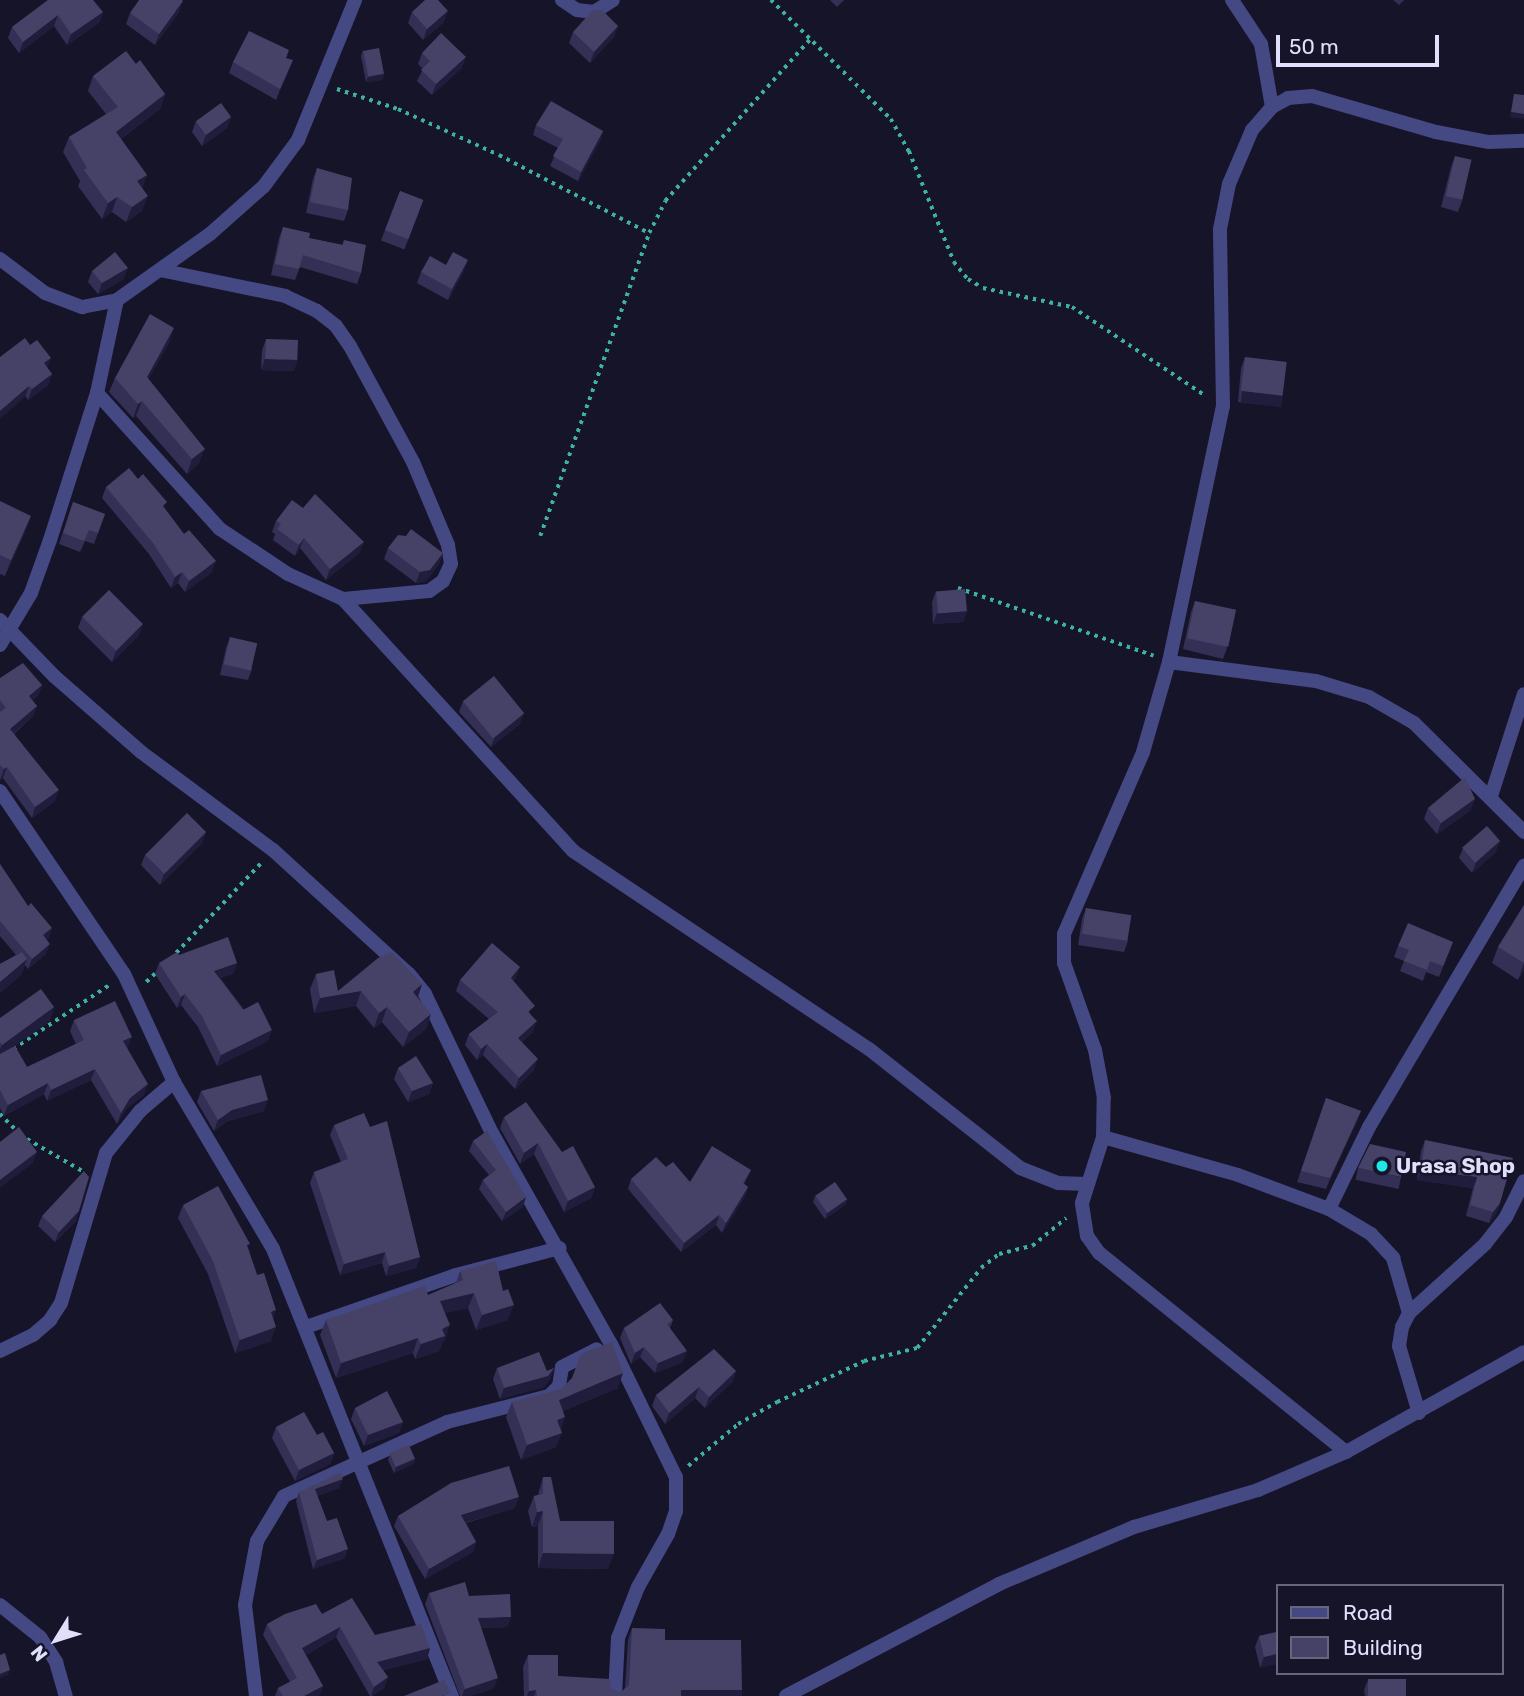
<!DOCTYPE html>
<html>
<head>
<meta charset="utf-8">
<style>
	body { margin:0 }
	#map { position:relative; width:1524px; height:1696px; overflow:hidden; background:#161429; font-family:Rubik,sans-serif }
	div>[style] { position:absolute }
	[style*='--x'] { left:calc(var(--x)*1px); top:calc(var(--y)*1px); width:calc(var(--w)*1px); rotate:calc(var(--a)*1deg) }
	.path>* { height:3.5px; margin-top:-1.75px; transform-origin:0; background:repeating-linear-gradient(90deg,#3eb19f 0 3.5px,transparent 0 8.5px) }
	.minor>* { height:14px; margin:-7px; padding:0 7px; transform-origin:7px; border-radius:7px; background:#444883 }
	.tertiary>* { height:14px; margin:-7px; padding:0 7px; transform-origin:7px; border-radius:7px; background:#444883 }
	.wall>* { inset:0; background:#332f55; transform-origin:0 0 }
	.shaded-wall>* { inset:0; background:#201c3c; transform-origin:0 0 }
	.building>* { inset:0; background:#464267; transform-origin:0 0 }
	.dots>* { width:19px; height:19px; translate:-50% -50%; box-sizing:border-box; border:4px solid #161429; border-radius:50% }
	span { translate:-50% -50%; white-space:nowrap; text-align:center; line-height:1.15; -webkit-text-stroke:5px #161429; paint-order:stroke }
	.poi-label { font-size:21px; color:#e0e0fc; font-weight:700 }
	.left { translate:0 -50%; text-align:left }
	.legend { position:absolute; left:1276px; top:1584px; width:228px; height:91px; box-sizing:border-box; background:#161429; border:2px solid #67667d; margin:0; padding:9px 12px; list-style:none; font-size:21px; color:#e0e0fc }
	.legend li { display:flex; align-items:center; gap:14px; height:35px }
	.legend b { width:35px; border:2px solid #67667d }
	.north { position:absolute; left:21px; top:1605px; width:70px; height:70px; -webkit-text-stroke:5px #161429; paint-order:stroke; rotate:232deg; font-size:19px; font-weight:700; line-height:28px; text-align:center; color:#e0e0fc }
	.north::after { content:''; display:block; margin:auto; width:24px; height:32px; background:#e0e0fc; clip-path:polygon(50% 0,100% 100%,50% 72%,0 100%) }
	.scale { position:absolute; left:1276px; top:35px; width:163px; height:32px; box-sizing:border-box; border:4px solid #e0e0fc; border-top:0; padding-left:9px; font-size:21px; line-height:24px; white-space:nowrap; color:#e0e0fc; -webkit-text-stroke:5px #161429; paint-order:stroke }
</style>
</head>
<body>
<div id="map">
	<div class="path">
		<i style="--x:771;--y:0;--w:169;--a:44.8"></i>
		<i style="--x:891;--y:119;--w:37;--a:61"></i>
		<i style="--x:909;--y:151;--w:120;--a:67.9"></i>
		<i style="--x:954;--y:262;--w:22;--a:51"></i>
		<i style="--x:968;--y:279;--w:17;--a:31"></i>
		<i style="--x:983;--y:288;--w:91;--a:12.1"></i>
		<i style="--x:1072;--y:307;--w:161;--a:33.6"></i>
		<i style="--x:337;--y:89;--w:64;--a:18.2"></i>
		<i style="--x:398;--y:109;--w:111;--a:24.5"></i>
		<i style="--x:499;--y:155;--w:169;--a:27.5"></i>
		<i style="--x:540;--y:536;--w:322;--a:-70.2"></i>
		<i style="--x:649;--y:233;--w:36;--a:-63"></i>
		<i style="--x:665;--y:201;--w:220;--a:-48.1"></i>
		<i style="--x:958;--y:588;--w:207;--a:19.1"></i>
		<i style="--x:176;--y:953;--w:125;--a:-46.6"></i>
		<i style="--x:146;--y:982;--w:16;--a:-43"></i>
		<i style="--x:13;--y:1049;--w:118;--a:-33.6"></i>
		<i style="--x:0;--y:1114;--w:25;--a:45"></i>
		<i style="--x:27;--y:1139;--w:66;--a:30.1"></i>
		<i style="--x:688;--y:1466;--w:65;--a:-40"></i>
		<i style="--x:738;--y:1424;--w:45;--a:-29.4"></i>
		<i style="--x:777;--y:1402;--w:96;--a:-25.2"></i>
		<i style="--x:864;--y:1361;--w:55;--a:-13.8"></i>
		<i style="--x:917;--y:1348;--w:102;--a:-51.3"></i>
		<i style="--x:981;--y:1268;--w:23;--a:-38"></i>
		<i style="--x:999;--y:1254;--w:34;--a:-14"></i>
		<i style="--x:1032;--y:1246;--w:44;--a:-39.5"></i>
	</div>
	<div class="minor">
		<i style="--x:562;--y:0;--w:18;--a:34"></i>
		<i style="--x:577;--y:10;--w:17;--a:7"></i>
		<i style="--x:594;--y:12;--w:22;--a:-32"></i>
		<i style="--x:1232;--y:0;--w:53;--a:56.6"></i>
		<i style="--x:1261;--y:44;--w:64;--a:80.1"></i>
		<i style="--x:0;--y:259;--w:56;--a:37.1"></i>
		<i style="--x:45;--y:293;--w:40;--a:21"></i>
		<i style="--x:82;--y:307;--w:36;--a:-11"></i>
		<i style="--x:117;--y:300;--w:114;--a:-35.4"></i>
		<i style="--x:210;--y:234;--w:72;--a:-41.6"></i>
		<i style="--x:264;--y:186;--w:57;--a:-53.5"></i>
		<i style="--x:298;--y:140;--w:151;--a:-67.8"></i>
		<i style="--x:160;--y:270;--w:128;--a:11.7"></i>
		<i style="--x:285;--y:296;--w:35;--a:25"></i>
		<i style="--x:317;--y:311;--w:24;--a:38"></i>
		<i style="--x:336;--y:326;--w:24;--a:55"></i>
		<i style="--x:350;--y:346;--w:132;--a:61.5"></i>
		<i style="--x:413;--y:462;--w:90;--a:67.1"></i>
		<i style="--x:448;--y:545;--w:19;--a:81"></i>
		<i style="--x:451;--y:564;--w:19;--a:115"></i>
		<i style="--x:443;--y:581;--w:17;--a:144"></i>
		<i style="--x:429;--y:591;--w:86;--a:174.7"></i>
		<i style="--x:97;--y:393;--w:183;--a:47.9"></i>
		<i style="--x:220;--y:529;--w:82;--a:33.5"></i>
		<i style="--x:288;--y:574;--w:60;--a:24.4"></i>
		<i style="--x:343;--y:599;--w:341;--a:47.6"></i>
		<i style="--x:573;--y:851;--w:356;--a:33.8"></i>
		<i style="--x:869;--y:1049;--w:192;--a:38.2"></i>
		<i style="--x:1020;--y:1168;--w:41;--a:21.5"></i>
		<i style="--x:1058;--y:1183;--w:28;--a:2"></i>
		<i style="--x:0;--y:620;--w:78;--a:46"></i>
		<i style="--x:54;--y:676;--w:116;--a:41.1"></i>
		<i style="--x:141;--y:752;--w:164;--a:36.6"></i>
		<i style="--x:273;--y:850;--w:184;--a:42.4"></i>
		<i style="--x:409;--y:974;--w:26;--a:51"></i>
		<i style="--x:425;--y:994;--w:154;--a:64.3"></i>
		<i style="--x:492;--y:1133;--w:242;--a:60.6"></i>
		<i style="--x:611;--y:1344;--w:148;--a:64"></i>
		<i style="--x:676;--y:1477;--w:34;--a:90"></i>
		<i style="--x:676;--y:1511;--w:24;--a:109"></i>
		<i style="--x:668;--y:1534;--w:61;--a:119.5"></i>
		<i style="--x:638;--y:1587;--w:55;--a:111.4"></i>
		<i style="--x:618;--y:1638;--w:58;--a:93"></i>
		<i style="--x:0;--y:645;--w:61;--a:-59.2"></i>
		<i style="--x:31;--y:593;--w:56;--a:-70.3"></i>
		<i style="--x:50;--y:540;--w:154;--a:-72.3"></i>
		<i style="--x:97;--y:393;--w:95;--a:-77.9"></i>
		<i style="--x:1169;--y:662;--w:148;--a:7.4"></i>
		<i style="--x:1316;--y:681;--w:55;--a:16.8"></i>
		<i style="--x:1369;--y:697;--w:52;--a:30"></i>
		<i style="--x:1414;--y:723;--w:155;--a:44.7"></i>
		<i style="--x:0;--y:791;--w:221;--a:55.9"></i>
		<i style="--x:124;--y:974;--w:119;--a:65.2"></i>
		<i style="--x:174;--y:1082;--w:194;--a:59.3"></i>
		<i style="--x:273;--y:1249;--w:482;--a:68.2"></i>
		<i style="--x:1491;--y:796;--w:107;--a:-72.1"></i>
		<i style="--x:1103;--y:1137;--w:140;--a:15.7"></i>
		<i style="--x:1238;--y:1175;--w:97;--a:20.5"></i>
		<i style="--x:1329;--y:1209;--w:49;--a:30.8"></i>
		<i style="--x:1371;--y:1234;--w:33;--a:47"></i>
		<i style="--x:1393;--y:1258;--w:57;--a:73.8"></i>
		<i style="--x:1329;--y:1209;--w:91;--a:-64"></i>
		<i style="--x:1369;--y:1127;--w:304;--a:-59.3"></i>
		<i style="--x:306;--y:1327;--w:159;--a:-19.1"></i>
		<i style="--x:456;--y:1275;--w:107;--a:-14.6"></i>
		<i style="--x:0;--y:1351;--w:37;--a:-26"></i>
		<i style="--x:33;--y:1335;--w:23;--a:-41"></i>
		<i style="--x:50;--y:1320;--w:20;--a:-57"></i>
		<i style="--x:61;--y:1303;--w:157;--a:-73.3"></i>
		<i style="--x:106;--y:1153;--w:54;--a:-51"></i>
		<i style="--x:140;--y:1111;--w:45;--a:-40.5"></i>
		<i style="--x:1419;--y:1413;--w:70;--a:-106.6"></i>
		<i style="--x:1399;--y:1346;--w:19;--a:-81"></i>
		<i style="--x:1402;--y:1327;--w:16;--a:-63"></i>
		<i style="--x:1409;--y:1313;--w:103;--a:-42.2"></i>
		<i style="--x:1485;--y:1244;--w:34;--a:-52"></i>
		<i style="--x:1506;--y:1217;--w:40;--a:-63.4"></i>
		<i style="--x:1346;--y:1452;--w:317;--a:-141.1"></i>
		<i style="--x:1099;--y:1253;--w:21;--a:-125"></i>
		<i style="--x:1087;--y:1236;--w:33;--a:-99"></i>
		<i style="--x:1082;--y:1203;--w:69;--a:-72.3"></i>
		<i style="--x:1103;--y:1137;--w:39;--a:-89"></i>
		<i style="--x:1104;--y:1098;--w:49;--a:-100.6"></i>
		<i style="--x:1095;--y:1050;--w:92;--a:-109.6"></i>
		<i style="--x:1064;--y:963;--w:29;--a:-90"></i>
		<i style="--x:1064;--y:934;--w:198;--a:-66.5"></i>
		<i style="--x:1143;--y:752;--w:94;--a:-73.9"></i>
		<i style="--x:1169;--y:662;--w:262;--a:-78.1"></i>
		<i style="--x:1223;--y:406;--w:177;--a:-91"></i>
		<i style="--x:1220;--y:229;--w:46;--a:-78.7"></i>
		<i style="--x:1229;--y:184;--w:59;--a:-66.9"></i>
		<i style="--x:1252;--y:130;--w:30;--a:-49"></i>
		<i style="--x:1272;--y:107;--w:18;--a:-29"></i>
		<i style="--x:1288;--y:98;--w:24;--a:-5"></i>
		<i style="--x:1312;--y:96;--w:129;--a:16.2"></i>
		<i style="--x:1436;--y:132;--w:54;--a:10.7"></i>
		<i style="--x:1489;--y:142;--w:35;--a:-2"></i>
		<i style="--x:0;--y:1605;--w:51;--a:38.7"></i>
		<i style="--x:40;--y:1637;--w:30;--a:57"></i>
		<i style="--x:56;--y:1662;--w:35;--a:74"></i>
		<i style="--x:256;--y:1696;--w:92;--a:-96.9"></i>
		<i style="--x:245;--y:1605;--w:65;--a:-79.4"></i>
		<i style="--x:257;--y:1541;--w:52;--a:-59"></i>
		<i style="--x:284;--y:1496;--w:179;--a:-24.4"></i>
		<i style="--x:447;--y:1422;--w:105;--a:-14.3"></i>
		<i style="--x:549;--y:1396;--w:14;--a:-45"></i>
		<i style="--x:559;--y:1386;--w:19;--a:-81"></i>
		<i style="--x:562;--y:1367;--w:39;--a:-27"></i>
	</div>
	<div class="tertiary">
		<i style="--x:786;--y:1696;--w:241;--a:-27.7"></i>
		<i style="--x:999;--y:1584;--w:147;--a:-22.9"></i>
		<i style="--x:1134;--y:1527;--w:129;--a:-16.6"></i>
		<i style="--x:1258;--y:1490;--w:96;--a:-23.4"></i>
		<i style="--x:1346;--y:1452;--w:204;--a:-29.3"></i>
	</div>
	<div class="wall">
		<i style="clip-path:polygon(48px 0,103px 12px,99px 23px,67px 45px,54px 26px,19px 53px,8px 38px,12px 27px)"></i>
		<i style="clip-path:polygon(830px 0,844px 0,837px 7px)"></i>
		<i style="clip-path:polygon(1393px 0,1404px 0,1399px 5px)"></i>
		<i style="clip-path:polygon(179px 12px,155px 45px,126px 24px,130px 13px)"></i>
		<i style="clip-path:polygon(412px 12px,444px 22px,423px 40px,408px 23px)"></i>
		<i style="clip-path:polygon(618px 26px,614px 37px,590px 63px,569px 43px,573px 32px)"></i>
		<i style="clip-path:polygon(363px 50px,384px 74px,382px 80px,366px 82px,361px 56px)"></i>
		<i style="clip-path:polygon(422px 53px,462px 68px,432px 95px,417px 81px,423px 69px,418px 64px)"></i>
		<i style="clip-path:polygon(293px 60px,276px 100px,229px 73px,233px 62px)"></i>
		<i style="clip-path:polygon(136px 64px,165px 94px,160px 109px,121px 139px,147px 175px,142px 188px,142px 211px,126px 222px,112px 212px,102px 219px,78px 186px,80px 181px,63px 152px,69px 137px,106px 114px,88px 91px,93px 76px)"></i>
		<i style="clip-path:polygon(231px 117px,227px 128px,202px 146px,192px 132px,196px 121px)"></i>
		<i style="clip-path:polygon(536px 125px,603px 131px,600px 141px,578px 181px,550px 166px,558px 148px,533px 135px)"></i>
		<i style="clip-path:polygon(1455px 156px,1462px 201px,1458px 212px,1441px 207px,1451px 167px)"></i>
		<i style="clip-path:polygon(317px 168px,348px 210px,344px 221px,306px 213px,313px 179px)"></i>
		<i style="left:400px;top:191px;width:25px;height:53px;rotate:21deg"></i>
		<i style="clip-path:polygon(283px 227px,309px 238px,342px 245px,344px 240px,361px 273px,357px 284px,300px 267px,295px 280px,271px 275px,279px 238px)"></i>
		<i style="clip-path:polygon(446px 265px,464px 271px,448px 300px,417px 283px,421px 272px)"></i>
		<i style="clip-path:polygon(92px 271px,124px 279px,98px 294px,88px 282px)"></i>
		<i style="clip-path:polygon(266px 339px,294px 371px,261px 370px,262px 350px)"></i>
		<i style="clip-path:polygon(169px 343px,148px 379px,199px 463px,187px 474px,136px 416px,133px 418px,109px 392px,115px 378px)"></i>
		<i style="clip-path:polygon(0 357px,47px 368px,52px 374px,48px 385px,28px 400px)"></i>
		<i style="clip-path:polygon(1245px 357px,1279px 406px,1238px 402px,1241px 368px)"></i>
		<i style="clip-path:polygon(106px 487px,165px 509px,212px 572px,185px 592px,178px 583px,171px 588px,149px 554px,102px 498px)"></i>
		<i style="clip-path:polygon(0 501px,25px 532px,5px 576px,0 574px)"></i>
		<i style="clip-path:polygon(73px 502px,105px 514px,94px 544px,85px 541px,80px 552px,59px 544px)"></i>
		<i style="clip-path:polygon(276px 521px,360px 552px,326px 580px,300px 548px,295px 556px,273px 540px,275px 534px,272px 532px)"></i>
		<i style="clip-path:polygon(388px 548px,443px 553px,439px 564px,426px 581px,416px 583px,384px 559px)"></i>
		<i style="clip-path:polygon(936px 591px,967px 611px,963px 622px,933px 624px,932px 602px)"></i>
		<i style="clip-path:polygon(1195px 601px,1227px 648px,1223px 659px,1183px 649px,1191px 612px)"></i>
		<i style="clip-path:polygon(82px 617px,139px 635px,112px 662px,78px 628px)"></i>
		<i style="clip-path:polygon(230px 637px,252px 669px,248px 680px,220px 675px,226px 648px)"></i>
		<i style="clip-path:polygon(0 678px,42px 685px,38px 696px,32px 700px,37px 706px,33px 716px,14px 734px,55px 801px,32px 818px,3px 778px,0 780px)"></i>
		<i style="clip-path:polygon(463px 701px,520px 724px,491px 747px,459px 712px)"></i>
		<i style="clip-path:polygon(1428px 808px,1471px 810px,1437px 834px,1424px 819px)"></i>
		<i style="clip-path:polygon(206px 832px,202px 843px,160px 885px,141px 865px,145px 855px)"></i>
		<i style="clip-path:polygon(1463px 848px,1496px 852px,1472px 873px,1459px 858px)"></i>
		<i style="clip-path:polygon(0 864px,49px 938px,46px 940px,46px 954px,28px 969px,25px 965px,21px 975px,0 993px,0 964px,16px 955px,0 936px)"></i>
		<i style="clip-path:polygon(1524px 905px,1524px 970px,1518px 980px,1492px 963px,1498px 947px)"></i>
		<i style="clip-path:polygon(1086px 908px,1128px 941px,1124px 952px,1078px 945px,1082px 919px)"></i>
		<i style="clip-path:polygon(1453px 942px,1439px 977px,1426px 972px,1423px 981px,1400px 971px,1404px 961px,1394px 957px,1398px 946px)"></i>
		<i style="clip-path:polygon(179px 955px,237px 963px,233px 974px,220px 978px,268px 1041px,217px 1066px,198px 1027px,181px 1005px,177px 1008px,155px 974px,159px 963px)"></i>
		<i style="clip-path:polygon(316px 974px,338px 991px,422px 984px,418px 997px,426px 1029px,403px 1047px,382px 1022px,374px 1028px,356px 1006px,314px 1013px,310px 989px)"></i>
		<i style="clip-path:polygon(516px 978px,513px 981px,531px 1015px,533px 1032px,522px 1042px,534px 1070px,515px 1089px,483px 1055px,477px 1060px,465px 1045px,469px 1034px,489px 1019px,456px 991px,460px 980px)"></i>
		<i style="clip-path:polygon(54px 1007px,49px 1022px,15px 1046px,27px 1067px,76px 1044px,70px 1031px,74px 1020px,128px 1048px,127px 1049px,144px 1095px,126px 1109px,117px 1124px,91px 1080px,47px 1101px,44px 1094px,4px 1116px,0 1108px,0 1018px)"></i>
		<i style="clip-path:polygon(398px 1068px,433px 1083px,429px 1094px,408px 1102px,394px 1079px)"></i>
		<i style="clip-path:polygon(201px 1091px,264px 1111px,228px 1121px,214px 1131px,197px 1102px)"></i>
		<i style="clip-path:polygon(1326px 1098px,1361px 1111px,1326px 1189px,1297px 1182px)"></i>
		<i style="clip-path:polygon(504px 1117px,562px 1152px,595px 1187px,591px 1198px,564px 1212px,534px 1154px,520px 1164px,500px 1128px)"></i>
		<i style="clip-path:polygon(334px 1125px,420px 1257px,416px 1268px,386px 1276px,382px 1263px,340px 1275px,310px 1183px,314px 1172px,341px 1162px,330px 1135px)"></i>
		<i style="clip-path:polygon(487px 1131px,523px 1207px,502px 1221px,479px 1189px,483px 1180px,489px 1175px,469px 1151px,473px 1141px)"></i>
		<i style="clip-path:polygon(1425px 1140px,1500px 1203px,1496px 1214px,1489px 1223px,1466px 1216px,1473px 1188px,1417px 1180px,1421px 1151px)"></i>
		<i style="clip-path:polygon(666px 1167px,690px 1182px,751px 1170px,744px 1184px,748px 1187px,745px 1196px,722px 1233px,716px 1225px,681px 1252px,628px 1189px,631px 1179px)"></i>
		<i style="left:1358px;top:1168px;width:44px;height:12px;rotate:12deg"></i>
		<i style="clip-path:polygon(815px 1196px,847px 1199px,845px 1205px,825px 1219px,813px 1202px)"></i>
		<i style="clip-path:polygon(183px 1205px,248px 1249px,273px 1319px,271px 1341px,235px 1353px,208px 1274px,178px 1218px)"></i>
		<i style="clip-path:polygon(42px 1216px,76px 1221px,55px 1242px,38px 1226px)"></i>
		<i style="clip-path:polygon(460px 1271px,508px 1320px,476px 1330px,468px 1308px,445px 1313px,445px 1340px,443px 1341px,439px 1351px,415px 1359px,413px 1353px,336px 1378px,320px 1335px,326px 1320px,428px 1295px,456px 1283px)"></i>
		<i style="clip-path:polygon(673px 1320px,670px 1328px,683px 1362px,655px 1373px,640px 1357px,631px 1364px,620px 1338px,624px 1328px)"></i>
		<i style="clip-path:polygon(497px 1368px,547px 1371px,554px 1368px,550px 1379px,544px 1387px,500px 1399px,493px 1379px)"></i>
		<i style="clip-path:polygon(736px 1371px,732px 1382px,705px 1408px,695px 1398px,665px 1424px,652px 1406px,656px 1395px)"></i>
		<i style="clip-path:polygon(618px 1388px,563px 1411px,561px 1430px,556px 1447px,521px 1460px,506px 1417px,512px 1402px)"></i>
		<i style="clip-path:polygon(355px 1408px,403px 1422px,399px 1433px,364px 1446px,351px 1419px)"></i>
		<i style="clip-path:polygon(276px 1427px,317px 1435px,334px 1453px,330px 1464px,295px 1481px,272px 1438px)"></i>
		<i style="clip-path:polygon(390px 1454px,415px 1459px,413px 1464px,394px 1473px,388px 1460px)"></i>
		<i style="clip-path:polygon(543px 1477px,560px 1521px,608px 1569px,538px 1568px,538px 1526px,532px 1527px,528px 1511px,534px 1496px,538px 1495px)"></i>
		<i style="clip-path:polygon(343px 1479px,339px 1488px,317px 1496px,327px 1521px,345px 1558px,313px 1569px,296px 1501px,299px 1492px)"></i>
		<i style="clip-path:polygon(515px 1508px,466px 1523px,476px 1542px,473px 1552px,425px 1579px,394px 1526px,398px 1516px)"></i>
		<i style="clip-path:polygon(429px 1593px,469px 1596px,508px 1627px,481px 1628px,494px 1688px,470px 1696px,460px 1696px,425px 1604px)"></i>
		<i style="clip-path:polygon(322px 1614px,375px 1635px,430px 1648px,427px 1659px,383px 1670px,388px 1677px,384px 1688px,372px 1696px,370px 1696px,336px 1637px,306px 1655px,323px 1686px,319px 1696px,275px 1696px,278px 1688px,290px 1682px,263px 1635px,267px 1624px)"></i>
		<i style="clip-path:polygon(632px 1628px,665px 1640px,742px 1690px,740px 1696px,524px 1696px,523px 1667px,528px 1655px,558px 1676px,611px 1689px,620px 1693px,625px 1688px,628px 1640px)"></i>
		<i style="clip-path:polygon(1277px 1632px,1260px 1668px,1255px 1647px,1259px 1636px)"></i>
		<i style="clip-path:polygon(1368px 1680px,1406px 1696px,1365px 1696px,1364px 1690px)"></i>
	</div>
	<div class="shaded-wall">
		<i style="clip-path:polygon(183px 1px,179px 12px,155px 45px,159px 34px)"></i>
		<i style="clip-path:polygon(448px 11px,444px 22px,423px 40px,427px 29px)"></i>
		<i style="clip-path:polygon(103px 12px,99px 23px,67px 45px,71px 34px)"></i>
		<i style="clip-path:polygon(58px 15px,54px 26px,19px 53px,23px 42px)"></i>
		<i style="clip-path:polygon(618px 26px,614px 37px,590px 63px,594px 52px)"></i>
		<i style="clip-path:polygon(466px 57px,462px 68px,432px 95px,436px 84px)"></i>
		<i style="clip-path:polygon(293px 60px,289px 71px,276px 100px,280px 89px)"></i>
		<i style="clip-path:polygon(384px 74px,382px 80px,366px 82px,368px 77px)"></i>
		<i style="clip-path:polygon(165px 94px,160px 109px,110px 147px,116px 132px)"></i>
		<i style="clip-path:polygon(1511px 112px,1524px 114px,1524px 119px,1509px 117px)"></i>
		<i style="clip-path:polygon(231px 117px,227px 128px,202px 146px,206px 135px)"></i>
		<i style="clip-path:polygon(603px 131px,600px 141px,578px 181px,581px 172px)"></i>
		<i style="clip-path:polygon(147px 175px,142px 190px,137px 181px)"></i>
		<i style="clip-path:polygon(148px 196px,142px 211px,126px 222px,132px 207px)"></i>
		<i style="clip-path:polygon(117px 197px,112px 212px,102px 219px,108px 203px)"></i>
		<i style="clip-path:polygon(468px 260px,464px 271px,448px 300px,452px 289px)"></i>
		<i style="clip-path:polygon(128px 268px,124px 279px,98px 294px,102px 283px)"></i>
		<i style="clip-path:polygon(174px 328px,169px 343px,141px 392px,147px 377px)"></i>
		<i style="clip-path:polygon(51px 358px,47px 369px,44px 363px)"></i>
		<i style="clip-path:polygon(265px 359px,298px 360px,294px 371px,261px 370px)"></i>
		<i style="clip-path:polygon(52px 374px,48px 385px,28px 400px,32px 389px)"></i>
		<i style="clip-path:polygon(29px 386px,25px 397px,0 419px,0 411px)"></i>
		<i style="left:1242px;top:391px;width:41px;height:12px;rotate:6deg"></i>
		<i style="clip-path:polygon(142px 401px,136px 416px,133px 418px,138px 404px)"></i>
		<i style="clip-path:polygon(205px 449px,199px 463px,187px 474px,192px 459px)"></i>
		<i style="clip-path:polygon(31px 516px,25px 532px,5px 576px,11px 560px)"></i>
		<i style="clip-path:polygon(304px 538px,300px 548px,295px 556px,299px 545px)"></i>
		<i style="clip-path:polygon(364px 542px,360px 552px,326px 580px,330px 569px)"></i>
		<i style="clip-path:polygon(443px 553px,439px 564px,426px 581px,416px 583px,420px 572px)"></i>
		<i style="clip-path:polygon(216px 561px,212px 572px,185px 592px,189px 581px)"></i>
		<i style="clip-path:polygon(182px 572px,178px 583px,171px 588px,175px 577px)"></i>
		<i style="clip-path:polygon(967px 611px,963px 622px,933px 624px,937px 613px)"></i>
		<i style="clip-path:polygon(143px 624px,139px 635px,112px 662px,116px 651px)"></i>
		<i style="clip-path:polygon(42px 685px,38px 696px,25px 707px,29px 696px)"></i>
		<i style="clip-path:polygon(37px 706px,33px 716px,6px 740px,10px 729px)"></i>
		<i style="clip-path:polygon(524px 713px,520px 724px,491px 747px,495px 736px)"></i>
		<i style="clip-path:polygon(7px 767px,3px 778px,0 780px,4px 769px)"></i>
		<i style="clip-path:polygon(59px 790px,55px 801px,32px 818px,35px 807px)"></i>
		<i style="clip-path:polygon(1475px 799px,1471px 810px,1437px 834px,1441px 823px)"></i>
		<i style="clip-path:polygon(206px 832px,202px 843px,160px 885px,164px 874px)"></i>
		<i style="clip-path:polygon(1500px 841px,1496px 852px,1472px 873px,1476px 862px)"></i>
		<i style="clip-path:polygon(52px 928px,49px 938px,39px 946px,43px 935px)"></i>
		<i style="clip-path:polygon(50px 944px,46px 954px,28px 969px,32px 959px)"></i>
		<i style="clip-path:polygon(27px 959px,21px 975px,0 993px,0 982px)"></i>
		<i style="clip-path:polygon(237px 963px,233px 974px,210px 982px,214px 971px)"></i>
		<i style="clip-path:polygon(1524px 963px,1524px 970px,1518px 980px)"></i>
		<i style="clip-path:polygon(520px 967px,516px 978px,507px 989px,511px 978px)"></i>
		<i style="clip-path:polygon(422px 984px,417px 999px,413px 992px)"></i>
		<i style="clip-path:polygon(361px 991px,356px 1006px,314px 1013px,320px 998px)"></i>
		<i style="clip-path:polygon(185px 994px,181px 1005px,177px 1008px,181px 997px)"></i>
		<i style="clip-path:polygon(54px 1007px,49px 1022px,0 1057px,0 1049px,2px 1045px)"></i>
		<i style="clip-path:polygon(387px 1007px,382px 1022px,374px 1028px,379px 1013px)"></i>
		<i style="clip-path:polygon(431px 1014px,426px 1029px,403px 1047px,409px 1032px)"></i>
		<i style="clip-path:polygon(537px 1021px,533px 1032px,514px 1049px,518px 1038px)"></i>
		<i style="clip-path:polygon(272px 1030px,268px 1041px,217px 1066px,221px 1055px)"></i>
		<i style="clip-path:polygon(132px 1037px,128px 1048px,119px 1052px,123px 1041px)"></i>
		<i style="clip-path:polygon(487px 1044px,483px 1055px,477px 1060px,481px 1049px)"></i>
		<i style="clip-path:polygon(538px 1059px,534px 1070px,515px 1089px,519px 1078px)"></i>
		<i style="clip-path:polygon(95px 1069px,91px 1080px,47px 1101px,51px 1090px)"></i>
		<i style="clip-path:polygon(48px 1083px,44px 1094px,4px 1116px,8px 1105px)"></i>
		<i style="clip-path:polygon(433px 1083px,429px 1094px,408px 1102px,412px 1091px)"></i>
		<i style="clip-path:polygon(148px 1084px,144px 1095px,126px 1109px,117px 1124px,121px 1113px,130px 1098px)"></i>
		<i style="clip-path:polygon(268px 1100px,264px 1111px,228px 1121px,214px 1131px,218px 1120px,232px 1110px)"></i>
		<i style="clip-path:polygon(1361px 1111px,1357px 1122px,1326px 1189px,1330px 1178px)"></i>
		<i style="clip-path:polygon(538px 1143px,534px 1154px,520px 1164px,524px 1153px)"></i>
		<i style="clip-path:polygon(37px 1152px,33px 1163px,0 1188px,0 1180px)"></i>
		<i style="clip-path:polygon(1421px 1170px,1477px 1177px,1473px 1188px,1417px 1180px)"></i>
		<i style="clip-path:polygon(595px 1187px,591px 1198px,564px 1212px,568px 1201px)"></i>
		<i style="clip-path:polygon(748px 1187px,745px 1196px,722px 1233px,726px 1223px)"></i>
		<i style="clip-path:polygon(526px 1197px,523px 1207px,502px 1221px,506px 1212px)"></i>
		<i style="clip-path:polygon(847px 1199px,845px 1205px,825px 1219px,827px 1213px)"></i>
		<i style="clip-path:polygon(1500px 1203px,1496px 1214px,1489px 1223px,1493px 1212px)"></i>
		<i style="clip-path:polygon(79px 1211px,76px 1221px,55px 1242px,59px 1232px)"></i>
		<i style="clip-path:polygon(719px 1215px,716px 1225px,681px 1252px,684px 1243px)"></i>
		<i style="clip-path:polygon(385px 1252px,382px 1263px,340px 1275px,344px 1264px)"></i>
		<i style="clip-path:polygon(420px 1257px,416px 1268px,386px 1276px,389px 1266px)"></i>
		<i style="clip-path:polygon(474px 1293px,468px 1308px,434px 1316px,440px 1301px)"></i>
		<i style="clip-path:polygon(514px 1305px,508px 1320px,476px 1330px,482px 1315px)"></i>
		<i style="clip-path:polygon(276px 1310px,272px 1323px,271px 1312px)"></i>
		<i style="clip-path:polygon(450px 1325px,445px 1340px,443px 1341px,439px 1351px,415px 1359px,421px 1344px,442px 1329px)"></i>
		<i style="clip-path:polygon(276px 1327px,271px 1341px,235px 1353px,240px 1340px)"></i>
		<i style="clip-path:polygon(418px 1338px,413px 1353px,336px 1378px,341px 1363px)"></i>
		<i style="clip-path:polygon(644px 1347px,640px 1357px,631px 1364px,635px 1353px)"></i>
		<i style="clip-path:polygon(687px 1351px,683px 1362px,655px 1373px,658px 1363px)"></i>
		<i style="clip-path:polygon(554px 1368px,550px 1379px,544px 1387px,500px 1399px,504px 1388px)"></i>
		<i style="clip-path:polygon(736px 1371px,732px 1382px,705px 1408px,709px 1397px)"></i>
		<i style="clip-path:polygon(623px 1373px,618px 1388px,553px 1415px,559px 1400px)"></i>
		<i style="clip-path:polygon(699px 1387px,695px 1398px,665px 1424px,669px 1413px)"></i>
		<i style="clip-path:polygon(565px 1417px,560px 1432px,557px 1420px)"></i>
		<i style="clip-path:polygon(403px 1422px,399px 1433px,364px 1446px,368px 1435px)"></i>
		<i style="clip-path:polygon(562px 1433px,556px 1447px,521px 1460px,527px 1445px)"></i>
		<i style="clip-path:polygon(334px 1453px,330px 1464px,295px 1481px,299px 1470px)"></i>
		<i style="clip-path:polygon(415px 1459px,413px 1464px,394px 1473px,396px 1467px)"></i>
		<i style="clip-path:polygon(343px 1479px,339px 1488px,311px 1498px,315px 1489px)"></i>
		<i style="clip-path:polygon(519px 1497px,515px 1508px,457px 1525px,461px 1515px)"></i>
		<i style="clip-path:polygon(543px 1511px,538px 1526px,532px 1527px,537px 1512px)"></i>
		<i style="clip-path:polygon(476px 1542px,473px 1552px,425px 1579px,429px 1569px)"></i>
		<i style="clip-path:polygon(348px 1549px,345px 1558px,313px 1569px,317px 1560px)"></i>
		<i style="clip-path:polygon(543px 1553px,614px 1554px,608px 1569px,538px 1568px)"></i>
		<i style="clip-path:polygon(511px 1617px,508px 1627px,474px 1628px,478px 1618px)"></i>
		<i style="clip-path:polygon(340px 1627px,336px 1637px,299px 1659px,302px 1648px)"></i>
		<i style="clip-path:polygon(430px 1648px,427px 1659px,374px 1672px,377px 1662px)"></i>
		<i style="clip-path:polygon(1277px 1654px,1277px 1664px,1260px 1668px,1264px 1657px)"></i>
		<i style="clip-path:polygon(10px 1670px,8px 1675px,0 1678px,0 1674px)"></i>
		<i style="clip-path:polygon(388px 1677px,384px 1688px,371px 1696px,374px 1687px)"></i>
		<i style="clip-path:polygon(498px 1678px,494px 1688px,470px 1696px,462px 1696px,465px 1689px)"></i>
		<i style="clip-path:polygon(323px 1686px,319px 1696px,304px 1696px)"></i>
		<i style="clip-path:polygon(536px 1690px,534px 1696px,527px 1696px,529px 1691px)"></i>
		<i style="left:681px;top:1690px;width:61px;height:6px"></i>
	</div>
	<div class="building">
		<i style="clip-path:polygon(48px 0,93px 0,103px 12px,71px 34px,58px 15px,23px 42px,12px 27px)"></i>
		<i style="clip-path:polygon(139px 0,182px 0,183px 1px,159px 34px,130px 13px)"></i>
		<i style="clip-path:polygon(425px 0,438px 0,448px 11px,427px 29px,412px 12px)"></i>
		<i style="clip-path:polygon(593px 10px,602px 10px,618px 26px,594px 52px,573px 32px)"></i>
		<i style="clip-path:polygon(249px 31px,289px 50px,286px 58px,293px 60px,280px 89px,233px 62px)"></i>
		<i style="clip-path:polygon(441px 33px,466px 57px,436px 84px,421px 70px,430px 61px,422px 53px)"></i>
		<i style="left:379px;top:48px;width:26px;height:16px;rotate:79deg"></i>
		<i style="clip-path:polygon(126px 51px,136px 64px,140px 60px,165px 94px,116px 132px,147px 175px,137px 181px,148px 196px,132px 207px,117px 197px,108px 203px,84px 170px,87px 168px,69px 137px,118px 107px,93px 76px)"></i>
		<i style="clip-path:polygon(1514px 94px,1524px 95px,1524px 114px,1511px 112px)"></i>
		<i style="clip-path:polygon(551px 101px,603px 131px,581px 172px,553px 156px,563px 139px,536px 125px)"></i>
		<i style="left:221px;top:103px;width:17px;height:31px;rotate:54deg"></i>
		<i style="left:1455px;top:156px;width:17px;height:41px;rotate:13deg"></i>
		<i style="clip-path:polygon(317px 168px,352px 178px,348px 210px,310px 202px)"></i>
		<i style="left:400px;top:191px;width:25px;height:42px;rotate:21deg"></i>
		<i style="clip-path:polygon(283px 227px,310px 233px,309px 238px,343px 245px,344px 240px,366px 245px,361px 273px,303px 255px,299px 269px,275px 264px)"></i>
		<i style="clip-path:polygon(115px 252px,128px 268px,102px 283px,92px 271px)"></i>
		<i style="clip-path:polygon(453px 252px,468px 260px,452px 289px,421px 272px,430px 256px,446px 265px)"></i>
		<i style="clip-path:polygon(150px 314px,174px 328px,147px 377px,205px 449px,192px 459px,142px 401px,138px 404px,115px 378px)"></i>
		<i style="clip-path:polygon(25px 338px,30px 345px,37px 340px,51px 358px,44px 363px,52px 374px,32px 389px,29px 386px,0 411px,0 357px)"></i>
		<i style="left:266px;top:339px;width:32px;height:20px;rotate:2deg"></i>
		<i style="left:1245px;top:357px;width:42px;height:34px;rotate:7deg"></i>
		<i style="clip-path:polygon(129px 468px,138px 479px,143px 474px,167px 502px,163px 506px,184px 534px,189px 530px,216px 561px,189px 581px,182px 572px,175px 577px,153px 543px,106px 487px)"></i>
		<i style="clip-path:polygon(315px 494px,364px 542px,330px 569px,304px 538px,299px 545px,277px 529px,281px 524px,276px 521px,292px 500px,303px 508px)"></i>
		<i style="clip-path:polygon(0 501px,31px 516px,11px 560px,0 555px)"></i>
		<i style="clip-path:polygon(73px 502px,105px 514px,98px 533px,89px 530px,84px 541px,63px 533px)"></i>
		<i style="clip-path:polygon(411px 529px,443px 553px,430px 570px,420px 572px,388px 548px,398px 535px,406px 536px)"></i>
		<i style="left:965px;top:589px;width:22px;height:29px;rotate:85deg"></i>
		<i style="left:109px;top:590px;width:48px;height:38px;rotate:45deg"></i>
		<i style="left:1195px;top:601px;width:42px;height:38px;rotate:12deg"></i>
		<i style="left:230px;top:637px;width:28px;height:28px;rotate:13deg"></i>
		<i style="clip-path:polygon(23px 663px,42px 685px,29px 696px,37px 706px,10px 729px,59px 790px,35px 807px,7px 767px,4px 769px,0 765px,0 712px,6px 708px,0 700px,0 678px)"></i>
		<i style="left:494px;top:676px;width:48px;height:40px;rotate:51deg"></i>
		<i style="clip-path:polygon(1465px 777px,1475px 799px,1441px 823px,1428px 808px)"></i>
		<i style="left:187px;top:813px;width:27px;height:59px;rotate:45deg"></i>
		<i style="left:1487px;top:826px;width:20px;height:33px;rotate:49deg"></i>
		<i style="clip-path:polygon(0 864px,28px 906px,31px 903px,52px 928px,43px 935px,50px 944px,32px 959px,0 921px)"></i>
		<i style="clip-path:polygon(1524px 905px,1524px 963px,1498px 947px)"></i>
		<i style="left:1086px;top:908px;width:46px;height:26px;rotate:9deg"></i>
		<i style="clip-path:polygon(1408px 923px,1453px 942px,1443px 966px,1430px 961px,1427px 970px,1404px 961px,1409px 950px,1398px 946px)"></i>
		<i style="clip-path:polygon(228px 937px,237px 963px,214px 971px,243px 1010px,258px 1002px,272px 1030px,221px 1055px,202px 1016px,185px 994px,181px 997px,159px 963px,177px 952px,179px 955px)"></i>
		<i style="clip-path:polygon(492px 943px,520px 967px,511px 978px,535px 1006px,528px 1012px,537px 1021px,518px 1038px,538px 1059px,519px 1078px,487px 1044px,481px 1049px,469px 1034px,498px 1012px,460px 980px)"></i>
		<i style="clip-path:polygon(22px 952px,27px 959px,0 982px,0 964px)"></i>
		<i style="clip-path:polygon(392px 952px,422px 984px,413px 992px,431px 1014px,409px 1032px,387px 1007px,379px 1013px,361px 991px,320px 998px,316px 974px,334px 970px,338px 991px,378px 958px)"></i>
		<i style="clip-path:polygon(41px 989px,54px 1007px,2px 1045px,0 1042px,0 1018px)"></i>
		<i style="clip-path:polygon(115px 1001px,132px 1037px,123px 1041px,148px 1084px,130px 1098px,121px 1113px,95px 1069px,51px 1090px,48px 1083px,8px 1105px,0 1090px,0 1054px,15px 1046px,27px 1067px,84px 1040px,74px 1020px)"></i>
		<i style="clip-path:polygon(416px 1056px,433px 1083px,412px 1091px,398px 1068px)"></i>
		<i style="clip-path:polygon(261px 1075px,268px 1100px,232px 1110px,218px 1120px,201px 1091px)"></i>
		<i style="clip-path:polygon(1326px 1098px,1361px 1111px,1330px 1178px,1301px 1171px)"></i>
		<i style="clip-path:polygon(526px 1102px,562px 1152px,573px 1146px,595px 1187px,568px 1201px,538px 1143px,524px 1153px,504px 1117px)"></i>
		<i style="clip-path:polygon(364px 1113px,370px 1127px,387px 1121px,420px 1257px,389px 1266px,385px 1252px,344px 1264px,314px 1172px,348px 1159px,334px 1125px)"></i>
		<i style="clip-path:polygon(19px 1127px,37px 1152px,0 1180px,0 1142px)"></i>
		<i style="clip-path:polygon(487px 1131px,526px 1197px,506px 1212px,483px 1180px,496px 1170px,473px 1141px)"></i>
		<i style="clip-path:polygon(1425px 1140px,1513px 1158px,1500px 1203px,1493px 1212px,1470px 1205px,1477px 1177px,1421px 1170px)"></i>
		<i style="clip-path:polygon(1370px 1144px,1406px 1152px,1401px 1177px,1358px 1168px)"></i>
		<i style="clip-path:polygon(712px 1146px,751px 1170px,743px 1183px,748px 1187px,726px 1223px,719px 1215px,684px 1243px,631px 1179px,656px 1157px,666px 1167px,673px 1162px,690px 1182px)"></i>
		<i style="clip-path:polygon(84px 1171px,89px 1177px,79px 1211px,59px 1232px,42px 1216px)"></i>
		<i style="left:835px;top:1182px;width:21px;height:24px;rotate:55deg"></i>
		<i style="clip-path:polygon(218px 1186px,250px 1244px,247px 1245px,257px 1275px,264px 1273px,276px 1310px,271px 1312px,276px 1327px,240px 1340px,213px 1261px,183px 1205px)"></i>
		<i style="clip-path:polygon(496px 1261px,503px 1291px,508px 1289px,514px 1305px,482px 1315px,474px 1293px,440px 1301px,450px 1325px,442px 1329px,445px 1336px,421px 1344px,418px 1338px,341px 1363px,326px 1320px,425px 1286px,428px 1295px,463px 1280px,460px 1271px)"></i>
		<i style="clip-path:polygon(660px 1303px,673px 1320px,667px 1324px,687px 1351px,658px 1363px,644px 1347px,635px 1353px,624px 1328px)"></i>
		<i style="clip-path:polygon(612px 1342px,623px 1373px,559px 1400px,565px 1417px,557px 1420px,562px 1433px,527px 1445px,512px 1402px,561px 1389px,572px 1378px,581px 1354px)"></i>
		<i style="clip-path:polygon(714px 1349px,736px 1371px,709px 1397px,699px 1387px,669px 1413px,656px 1395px)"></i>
		<i style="clip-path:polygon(539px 1352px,547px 1371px,554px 1368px,548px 1376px,504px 1388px,497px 1368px)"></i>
		<i style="clip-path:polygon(387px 1391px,403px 1422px,368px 1435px,355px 1408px)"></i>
		<i style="clip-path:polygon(304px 1412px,317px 1435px,323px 1432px,334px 1453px,299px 1470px,276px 1427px)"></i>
		<i style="left:409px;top:1445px;width:15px;height:21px;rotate:67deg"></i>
		<i style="clip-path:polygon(509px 1466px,519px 1497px,461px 1515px,476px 1542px,429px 1569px,398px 1516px,451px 1483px)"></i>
		<i style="clip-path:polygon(340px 1473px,343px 1479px,315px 1489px,327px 1521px,337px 1518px,348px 1549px,317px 1560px,299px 1492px)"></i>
		<i style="clip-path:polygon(543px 1477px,551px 1477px,560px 1521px,614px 1521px,614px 1554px,543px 1553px,543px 1511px,537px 1512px,534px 1496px,543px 1494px)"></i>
		<i style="clip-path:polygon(465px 1582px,469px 1596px,510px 1594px,511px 1617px,478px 1618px,498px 1678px,465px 1689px,429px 1593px)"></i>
		<i style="clip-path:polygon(352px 1598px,375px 1635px,421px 1624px,430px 1648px,377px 1662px,388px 1677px,374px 1687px,340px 1627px,302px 1648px,323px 1686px,304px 1696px,283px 1696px,278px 1688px,297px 1678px,267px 1624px,285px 1614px,316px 1604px,322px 1614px)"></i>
		<i style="clip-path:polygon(632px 1628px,665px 1629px,665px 1640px,741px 1640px,742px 1690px,681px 1690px,681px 1696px,537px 1696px,536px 1690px,529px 1691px,528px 1655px,558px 1655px,558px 1676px,610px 1679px,611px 1689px,620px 1693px,629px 1685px)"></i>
		<i style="clip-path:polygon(1277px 1632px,1277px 1654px,1264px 1657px,1259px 1636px)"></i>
		<i style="clip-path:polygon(5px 1653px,10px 1670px,0 1674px,0 1655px)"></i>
		<i style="left:1406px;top:1679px;width:17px;height:38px;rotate:90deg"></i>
		<i style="clip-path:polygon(444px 1680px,451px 1693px,442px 1696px,404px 1696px)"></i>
	</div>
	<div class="dots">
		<i style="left:1382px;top:1166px;background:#20e6e7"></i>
	</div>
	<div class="poi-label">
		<span class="left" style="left:1396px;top:1166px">Urasa Shop</span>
	</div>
	<ul class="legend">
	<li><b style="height:9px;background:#444883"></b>Road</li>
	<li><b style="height:19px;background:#464267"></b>Building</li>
	</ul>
	<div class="north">N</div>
	<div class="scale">50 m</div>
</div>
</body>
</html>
